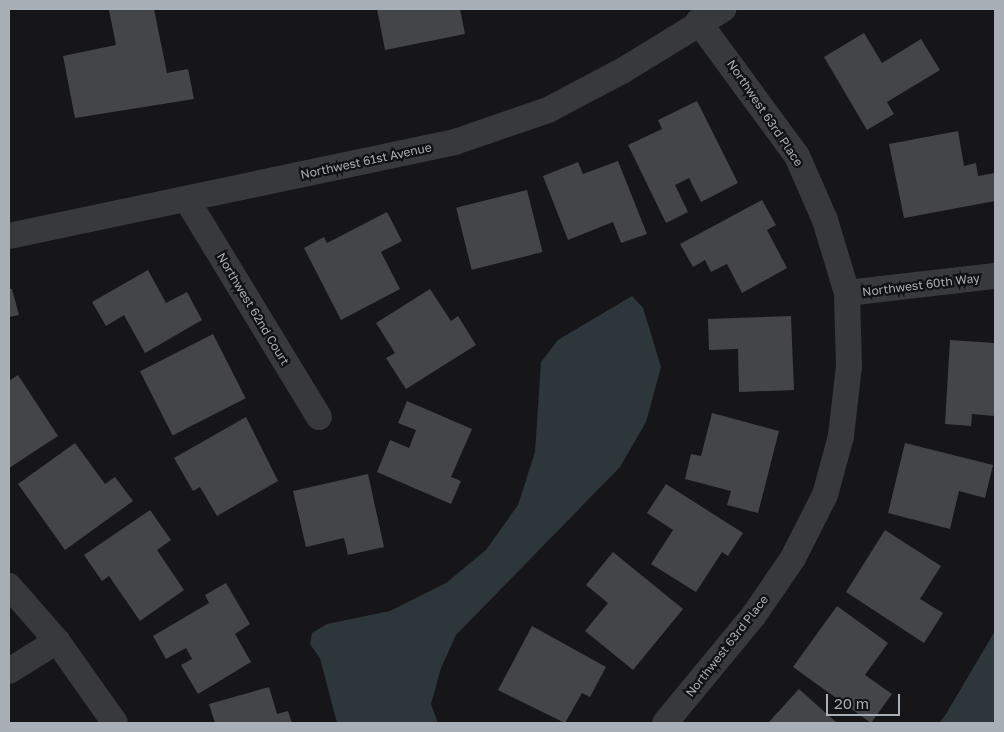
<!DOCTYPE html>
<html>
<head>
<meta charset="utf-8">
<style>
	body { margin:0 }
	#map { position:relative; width:1004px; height:732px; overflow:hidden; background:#161618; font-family:"Golos Text",sans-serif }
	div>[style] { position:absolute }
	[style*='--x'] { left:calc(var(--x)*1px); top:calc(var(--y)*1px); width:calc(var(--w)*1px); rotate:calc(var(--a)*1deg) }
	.water>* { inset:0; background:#2d373b }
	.building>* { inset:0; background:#434548; transform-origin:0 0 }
	.street>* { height:26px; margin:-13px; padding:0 13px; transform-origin:13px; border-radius:13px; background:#37393d }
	span { translate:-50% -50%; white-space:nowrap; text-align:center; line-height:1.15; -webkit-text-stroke:4.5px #111113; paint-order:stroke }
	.street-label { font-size:12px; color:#a9afb7 }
	.frame { position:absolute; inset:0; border:10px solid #a9afb7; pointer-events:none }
	.scale { position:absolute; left:826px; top:694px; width:74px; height:22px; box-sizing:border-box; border:2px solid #a9afb7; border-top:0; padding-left:6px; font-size:15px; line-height:18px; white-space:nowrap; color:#a9afb7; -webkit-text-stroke:4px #111113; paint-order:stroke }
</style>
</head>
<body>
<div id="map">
	<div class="water">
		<i style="clip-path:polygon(632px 296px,643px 308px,661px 367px,646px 422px,620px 467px,456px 635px,441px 668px,431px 704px,438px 723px,337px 723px,320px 658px,310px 644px,312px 633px,327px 624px,390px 611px,446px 583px,486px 550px,518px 505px,535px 452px,541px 362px,558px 340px)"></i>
		<i style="clip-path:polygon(995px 631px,995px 723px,939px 723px,946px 714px)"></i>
	</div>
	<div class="building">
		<i style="clip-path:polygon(154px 9px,167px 73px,188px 69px,194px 99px,75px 118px,63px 56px,116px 45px,109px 10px)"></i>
		<i style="clip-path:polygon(377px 9px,460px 9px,465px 34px,385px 50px)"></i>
		<i style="clip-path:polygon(864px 33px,882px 63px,921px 39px,940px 70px,887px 102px,894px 114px,867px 130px,824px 57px)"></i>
		<i style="clip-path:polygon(697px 101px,738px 183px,701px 202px,689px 178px,675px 185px,688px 212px,666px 223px,628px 145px,662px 129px,658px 120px)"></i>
		<i style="clip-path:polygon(958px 131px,964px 166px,976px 163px,978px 176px,995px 173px,995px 201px,904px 218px,889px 144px)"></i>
		<i style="clip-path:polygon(618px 161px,647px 234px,621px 243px,613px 222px,568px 240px,543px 176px,578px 162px,583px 174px)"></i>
		<i style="left:527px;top:190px;width:64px;height:73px;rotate:76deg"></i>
		<i style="clip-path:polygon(762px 200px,776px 225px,767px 230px,787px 268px,742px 293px,727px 264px,711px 272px,705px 260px,693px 267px,680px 244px)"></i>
		<i style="clip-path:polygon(387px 212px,402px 241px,381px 252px,400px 289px,341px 320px,304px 248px,324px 237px,327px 243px)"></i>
		<i style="clip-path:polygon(148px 270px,166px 303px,187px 292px,202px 320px,145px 353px,124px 315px,106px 326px,92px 302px)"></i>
		<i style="clip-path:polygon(9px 289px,12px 289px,19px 315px,9px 317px)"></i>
		<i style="clip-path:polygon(430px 289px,451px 321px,458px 316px,476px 345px,406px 389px,386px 358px,395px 353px,376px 323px)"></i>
		<i style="clip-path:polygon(791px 316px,794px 390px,739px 392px,738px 349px,709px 350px,708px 319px)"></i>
		<i style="left:213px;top:334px;width:72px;height:82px;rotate:63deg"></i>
		<i style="clip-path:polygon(950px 340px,995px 343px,995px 416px,972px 414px,971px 426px,945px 424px)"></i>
		<i style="clip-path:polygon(18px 375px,58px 436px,9px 468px,9px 381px)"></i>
		<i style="clip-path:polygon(407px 401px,472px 429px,451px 477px,461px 481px,451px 504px,377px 472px,390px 440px,409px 448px,416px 430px,398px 423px)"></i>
		<i style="clip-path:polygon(712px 413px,779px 431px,758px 513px,727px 505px,731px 491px,685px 479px,691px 454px,701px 456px)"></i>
		<i style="clip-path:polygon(246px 417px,278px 481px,217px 516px,200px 487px,193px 491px,174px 458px)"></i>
		<i style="clip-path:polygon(75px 443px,105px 484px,115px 477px,133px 501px,65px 550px,18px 484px)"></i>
		<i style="clip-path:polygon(905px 443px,993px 465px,985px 498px,959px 491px,950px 529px,888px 513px)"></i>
		<i style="clip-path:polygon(368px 474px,384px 547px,348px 555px,344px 538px,306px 547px,293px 491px)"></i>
		<i style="clip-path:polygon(666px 484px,743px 533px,728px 556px,722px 552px,696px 592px,651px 564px,673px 530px,647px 513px)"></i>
		<i style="clip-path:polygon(150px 510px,171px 540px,157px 550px,184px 590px,140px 621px,109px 576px,102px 581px,84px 555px)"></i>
		<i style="clip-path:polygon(885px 530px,941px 566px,920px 599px,943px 613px,924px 643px,846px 592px)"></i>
		<i style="clip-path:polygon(613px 552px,683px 609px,633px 670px,585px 631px,608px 603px,586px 585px)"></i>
		<i style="clip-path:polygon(226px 583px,250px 624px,235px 634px,251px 662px,198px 694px,181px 665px,192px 659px,186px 648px,166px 659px,153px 636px,209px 603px,205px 595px)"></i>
		<i style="clip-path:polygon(837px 606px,888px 643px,865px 675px,892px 694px,871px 723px,793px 667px)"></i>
		<i style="clip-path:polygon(532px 626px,606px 667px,590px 697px,582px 693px,565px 723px,498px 690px)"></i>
		<i style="clip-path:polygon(269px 687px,277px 714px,288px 711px,292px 723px,215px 723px,209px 704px)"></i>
		<i style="clip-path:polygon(799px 689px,837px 723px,768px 723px)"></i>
	</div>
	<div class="street">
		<i style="--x:187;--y:200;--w:254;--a:58.7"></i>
		<i style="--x:9;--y:236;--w:456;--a:-11.9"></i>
		<i style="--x:455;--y:142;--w:98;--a:-19"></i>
		<i style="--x:548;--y:110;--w:84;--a:-27.8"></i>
		<i style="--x:622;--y:71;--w:119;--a:-31.5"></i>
		<i style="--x:847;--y:293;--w:149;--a:-6.6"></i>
		<i style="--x:9;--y:586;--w:73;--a:48.9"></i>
		<i style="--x:57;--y:641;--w:100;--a:54.7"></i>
		<i style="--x:9;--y:671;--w:57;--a:-32"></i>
		<i style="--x:665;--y:723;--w:140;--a:-50.5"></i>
		<i style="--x:754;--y:615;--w:69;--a:-55.6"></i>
		<i style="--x:793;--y:558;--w:71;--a:-63.1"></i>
		<i style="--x:825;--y:495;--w:61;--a:-74.8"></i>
		<i style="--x:841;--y:436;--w:70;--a:-83.5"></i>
		<i style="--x:849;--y:366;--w:73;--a:-91.6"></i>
		<i style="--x:847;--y:293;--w:76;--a:-106.8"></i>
		<i style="--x:825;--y:220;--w:70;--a:-113.6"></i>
		<i style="--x:797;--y:156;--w:167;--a:-126.3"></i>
	</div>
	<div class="street-label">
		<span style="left:765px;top:113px;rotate:56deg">Northwest 63rd Place</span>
		<span style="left:366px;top:161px;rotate:-12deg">Northwest 61st Avenue</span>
		<span style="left:921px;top:285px;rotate:-7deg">Northwest 60th Way</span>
		<span style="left:253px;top:309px;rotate:59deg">Northwest 62nd Court</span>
		<span style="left:727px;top:646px;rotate:-52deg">Northwest 63rd Place</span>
	</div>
	<div class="frame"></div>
	<div class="scale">20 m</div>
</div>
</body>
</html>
